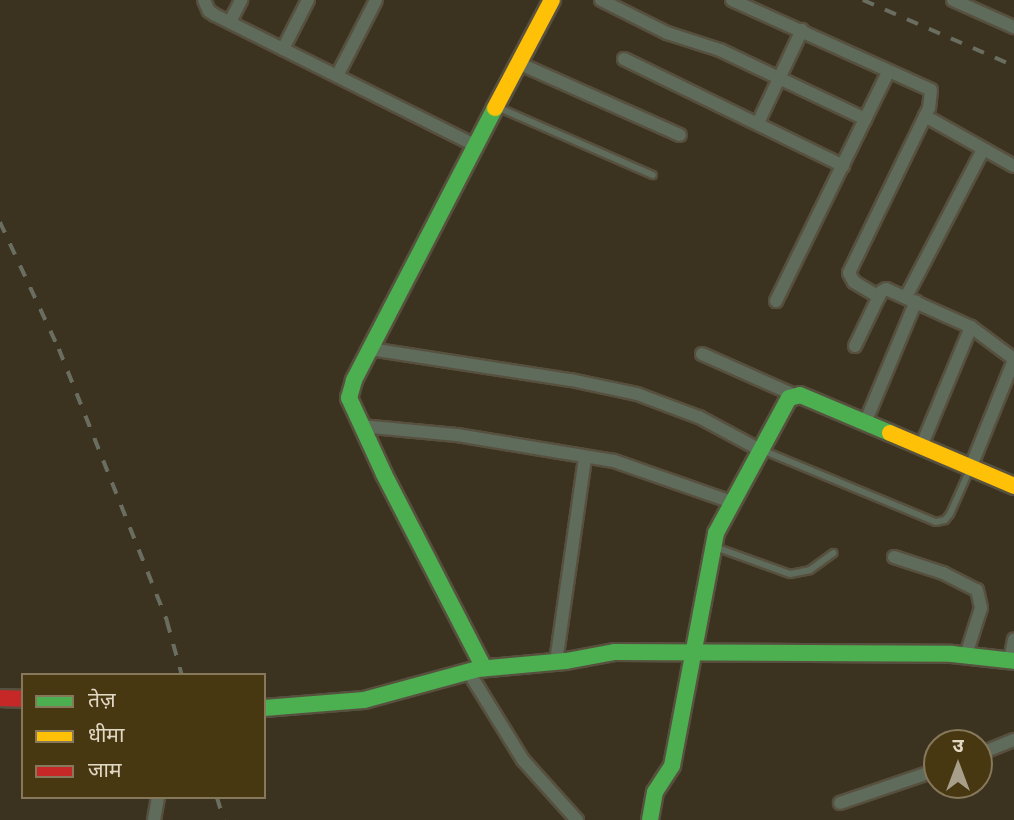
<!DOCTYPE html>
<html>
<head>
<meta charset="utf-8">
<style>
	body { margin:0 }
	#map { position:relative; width:1014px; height:820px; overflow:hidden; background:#3b331f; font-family:Ubuntu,"Noto Sans Devanagari",sans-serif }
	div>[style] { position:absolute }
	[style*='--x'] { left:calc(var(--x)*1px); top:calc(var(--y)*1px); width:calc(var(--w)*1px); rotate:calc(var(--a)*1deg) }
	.roads { filter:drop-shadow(2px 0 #57503f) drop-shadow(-2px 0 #57503f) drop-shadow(0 2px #57503f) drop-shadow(0 -2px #57503f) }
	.lane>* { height:6px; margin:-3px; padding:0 3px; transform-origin:3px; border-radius:3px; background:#5f6b5b }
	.street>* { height:12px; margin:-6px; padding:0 6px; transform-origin:6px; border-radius:6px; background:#5f6b5b }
	.fast>* { height:16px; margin:-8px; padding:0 8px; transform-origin:8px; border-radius:8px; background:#4caf50 }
	.slow>* { height:16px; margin:-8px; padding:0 8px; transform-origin:8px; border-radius:8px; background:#ffc107 }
	.jam>* { height:16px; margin:-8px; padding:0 8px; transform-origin:8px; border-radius:8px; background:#c62828 }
	.rail>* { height:3.5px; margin-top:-1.75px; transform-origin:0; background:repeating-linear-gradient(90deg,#6a6e61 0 12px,transparent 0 24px) }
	span { translate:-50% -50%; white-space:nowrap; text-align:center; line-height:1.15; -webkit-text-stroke:6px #483812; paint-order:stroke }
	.legend { position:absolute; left:21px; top:673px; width:245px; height:126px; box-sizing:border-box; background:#483812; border:2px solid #86785a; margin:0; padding:9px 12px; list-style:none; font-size:21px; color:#e2d9c5 }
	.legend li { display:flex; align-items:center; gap:14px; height:35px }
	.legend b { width:35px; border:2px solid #86785a }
	.north { position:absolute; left:923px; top:729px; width:70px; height:70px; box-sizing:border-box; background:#483812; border:2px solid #86785a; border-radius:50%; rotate:0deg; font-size:19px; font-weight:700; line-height:28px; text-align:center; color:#e2d9c5 }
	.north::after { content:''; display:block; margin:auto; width:24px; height:32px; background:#a89f8b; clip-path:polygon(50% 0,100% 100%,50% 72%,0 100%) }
</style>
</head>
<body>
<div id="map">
	<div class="roads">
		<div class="lane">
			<i style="--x:497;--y:107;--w:170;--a:23.6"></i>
			<i style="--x:762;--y:450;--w:188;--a:22.5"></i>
			<i style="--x:936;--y:522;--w:9;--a:-13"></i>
			<i style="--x:945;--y:520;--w:8;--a:-50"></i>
			<i style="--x:950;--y:514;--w:49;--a:-66"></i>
			<i style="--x:715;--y:547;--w:80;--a:19.8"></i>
			<i style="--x:790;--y:574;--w:20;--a:-11"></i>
			<i style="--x:810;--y:570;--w:29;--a:-36"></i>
		</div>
		<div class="street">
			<i style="--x:204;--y:0;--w:12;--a:66"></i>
			<i style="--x:209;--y:11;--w:7;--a:34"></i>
			<i style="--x:215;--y:15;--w:291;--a:26.6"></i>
			<i style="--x:601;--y:0;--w:74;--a:26.6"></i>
			<i style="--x:667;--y:33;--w:56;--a:17.8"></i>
			<i style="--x:720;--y:50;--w:161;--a:25.4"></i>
			<i style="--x:732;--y:0;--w:218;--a:24.3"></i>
			<i style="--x:931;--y:90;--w:18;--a:96"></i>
			<i style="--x:929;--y:108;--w:183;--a:115.9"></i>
			<i style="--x:849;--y:273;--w:10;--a:61"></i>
			<i style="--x:854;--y:282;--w:29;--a:31"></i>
			<i style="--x:953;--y:0;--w:67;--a:23.9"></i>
			<i style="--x:230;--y:22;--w:25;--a:-63"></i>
			<i style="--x:283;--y:49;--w:55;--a:-63"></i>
			<i style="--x:624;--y:59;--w:244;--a:26"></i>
			<i style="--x:518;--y:63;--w:177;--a:24"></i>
			<i style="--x:337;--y:76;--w:85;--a:-62.8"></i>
			<i style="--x:925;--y:116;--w:102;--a:29.3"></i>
			<i style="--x:758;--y:123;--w:103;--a:-64.7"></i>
			<i style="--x:906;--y:297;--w:166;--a:-62.4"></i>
			<i style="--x:776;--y:301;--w:255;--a:-63.9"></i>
			<i style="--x:855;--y:346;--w:60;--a:-64.3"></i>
			<i style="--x:881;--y:292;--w:6;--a:-31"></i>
			<i style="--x:886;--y:289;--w:93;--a:24.1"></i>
			<i style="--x:971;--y:327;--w:54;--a:36.7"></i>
			<i style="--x:370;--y:349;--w:203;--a:8.8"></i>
			<i style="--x:571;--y:380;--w:67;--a:12"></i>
			<i style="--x:637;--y:394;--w:66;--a:20.4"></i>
			<i style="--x:699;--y:417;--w:69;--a:28.4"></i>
			<i style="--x:702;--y:354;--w:101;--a:24"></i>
			<i style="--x:865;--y:423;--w:132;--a:-67.3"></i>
			<i style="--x:361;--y:426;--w:96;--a:5.4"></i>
			<i style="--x:457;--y:435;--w:159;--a:9.4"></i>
			<i style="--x:614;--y:461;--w:125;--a:19.2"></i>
			<i style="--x:921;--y:447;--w:130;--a:-67.4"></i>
			<i style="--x:970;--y:469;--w:118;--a:-68"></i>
			<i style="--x:894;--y:557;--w:52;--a:18.1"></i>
			<i style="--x:943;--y:573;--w:38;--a:27"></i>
			<i style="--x:977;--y:590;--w:18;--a:77"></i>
			<i style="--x:981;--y:608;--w:49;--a:107.7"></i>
			<i style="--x:1010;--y:660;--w:21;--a:-79"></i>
			<i style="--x:556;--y:662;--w:207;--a:-81.9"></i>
			<i style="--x:468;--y:671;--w:105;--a:58.3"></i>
			<i style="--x:523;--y:760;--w:81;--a:48"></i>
			<i style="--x:979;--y:754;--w:38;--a:-22"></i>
			<i style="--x:840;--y:803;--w:102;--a:-18.8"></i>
			<i style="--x:154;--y:820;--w:23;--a:-80"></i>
		</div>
		<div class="fast">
			<i style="--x:484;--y:668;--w:218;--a:-117.3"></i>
			<i style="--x:384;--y:474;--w:84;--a:-114.7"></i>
			<i style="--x:349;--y:398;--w:19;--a:-74"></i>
			<i style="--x:354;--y:380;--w:306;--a:-62.6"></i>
			<i style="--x:264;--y:708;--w:100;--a:-4.6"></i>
			<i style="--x:364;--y:700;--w:118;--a:-15.2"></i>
			<i style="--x:478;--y:669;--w:88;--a:-5.2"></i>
			<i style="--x:566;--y:661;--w:50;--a:-10.4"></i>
			<i style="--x:615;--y:652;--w:337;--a:0.3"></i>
			<i style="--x:952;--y:654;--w:62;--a:6.4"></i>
			<i style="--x:650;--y:820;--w:28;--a:-80"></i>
			<i style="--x:655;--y:792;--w:31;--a:-57"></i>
			<i style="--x:672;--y:766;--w:237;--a:-79.3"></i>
			<i style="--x:716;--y:533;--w:153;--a:-61.6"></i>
			<i style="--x:789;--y:398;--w:11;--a:-15"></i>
			<i style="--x:800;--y:395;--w:98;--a:22.9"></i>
		</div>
		<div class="slow">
			<i style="--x:495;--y:108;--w:122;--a:-62.2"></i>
			<i style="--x:890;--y:433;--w:135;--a:23.1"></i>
		</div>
		<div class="jam">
			<i style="--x:0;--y:698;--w:23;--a:2"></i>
		</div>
	</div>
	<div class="rail">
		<i style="--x:863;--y:0;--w:165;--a:23.6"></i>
		<i style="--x:0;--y:222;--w:140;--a:65.1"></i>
		<i style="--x:59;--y:349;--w:293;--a:68.3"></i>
		<i style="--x:167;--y:621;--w:56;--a:74.5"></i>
		<i style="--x:217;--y:797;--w:24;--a:73"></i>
	</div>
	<ul class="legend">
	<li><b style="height:9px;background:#4caf50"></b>तेज़</li>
	<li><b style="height:9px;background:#ffc107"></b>धीमा</li>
	<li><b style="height:9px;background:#c62828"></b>जाम</li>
	</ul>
	<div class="north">उ</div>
</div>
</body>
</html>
